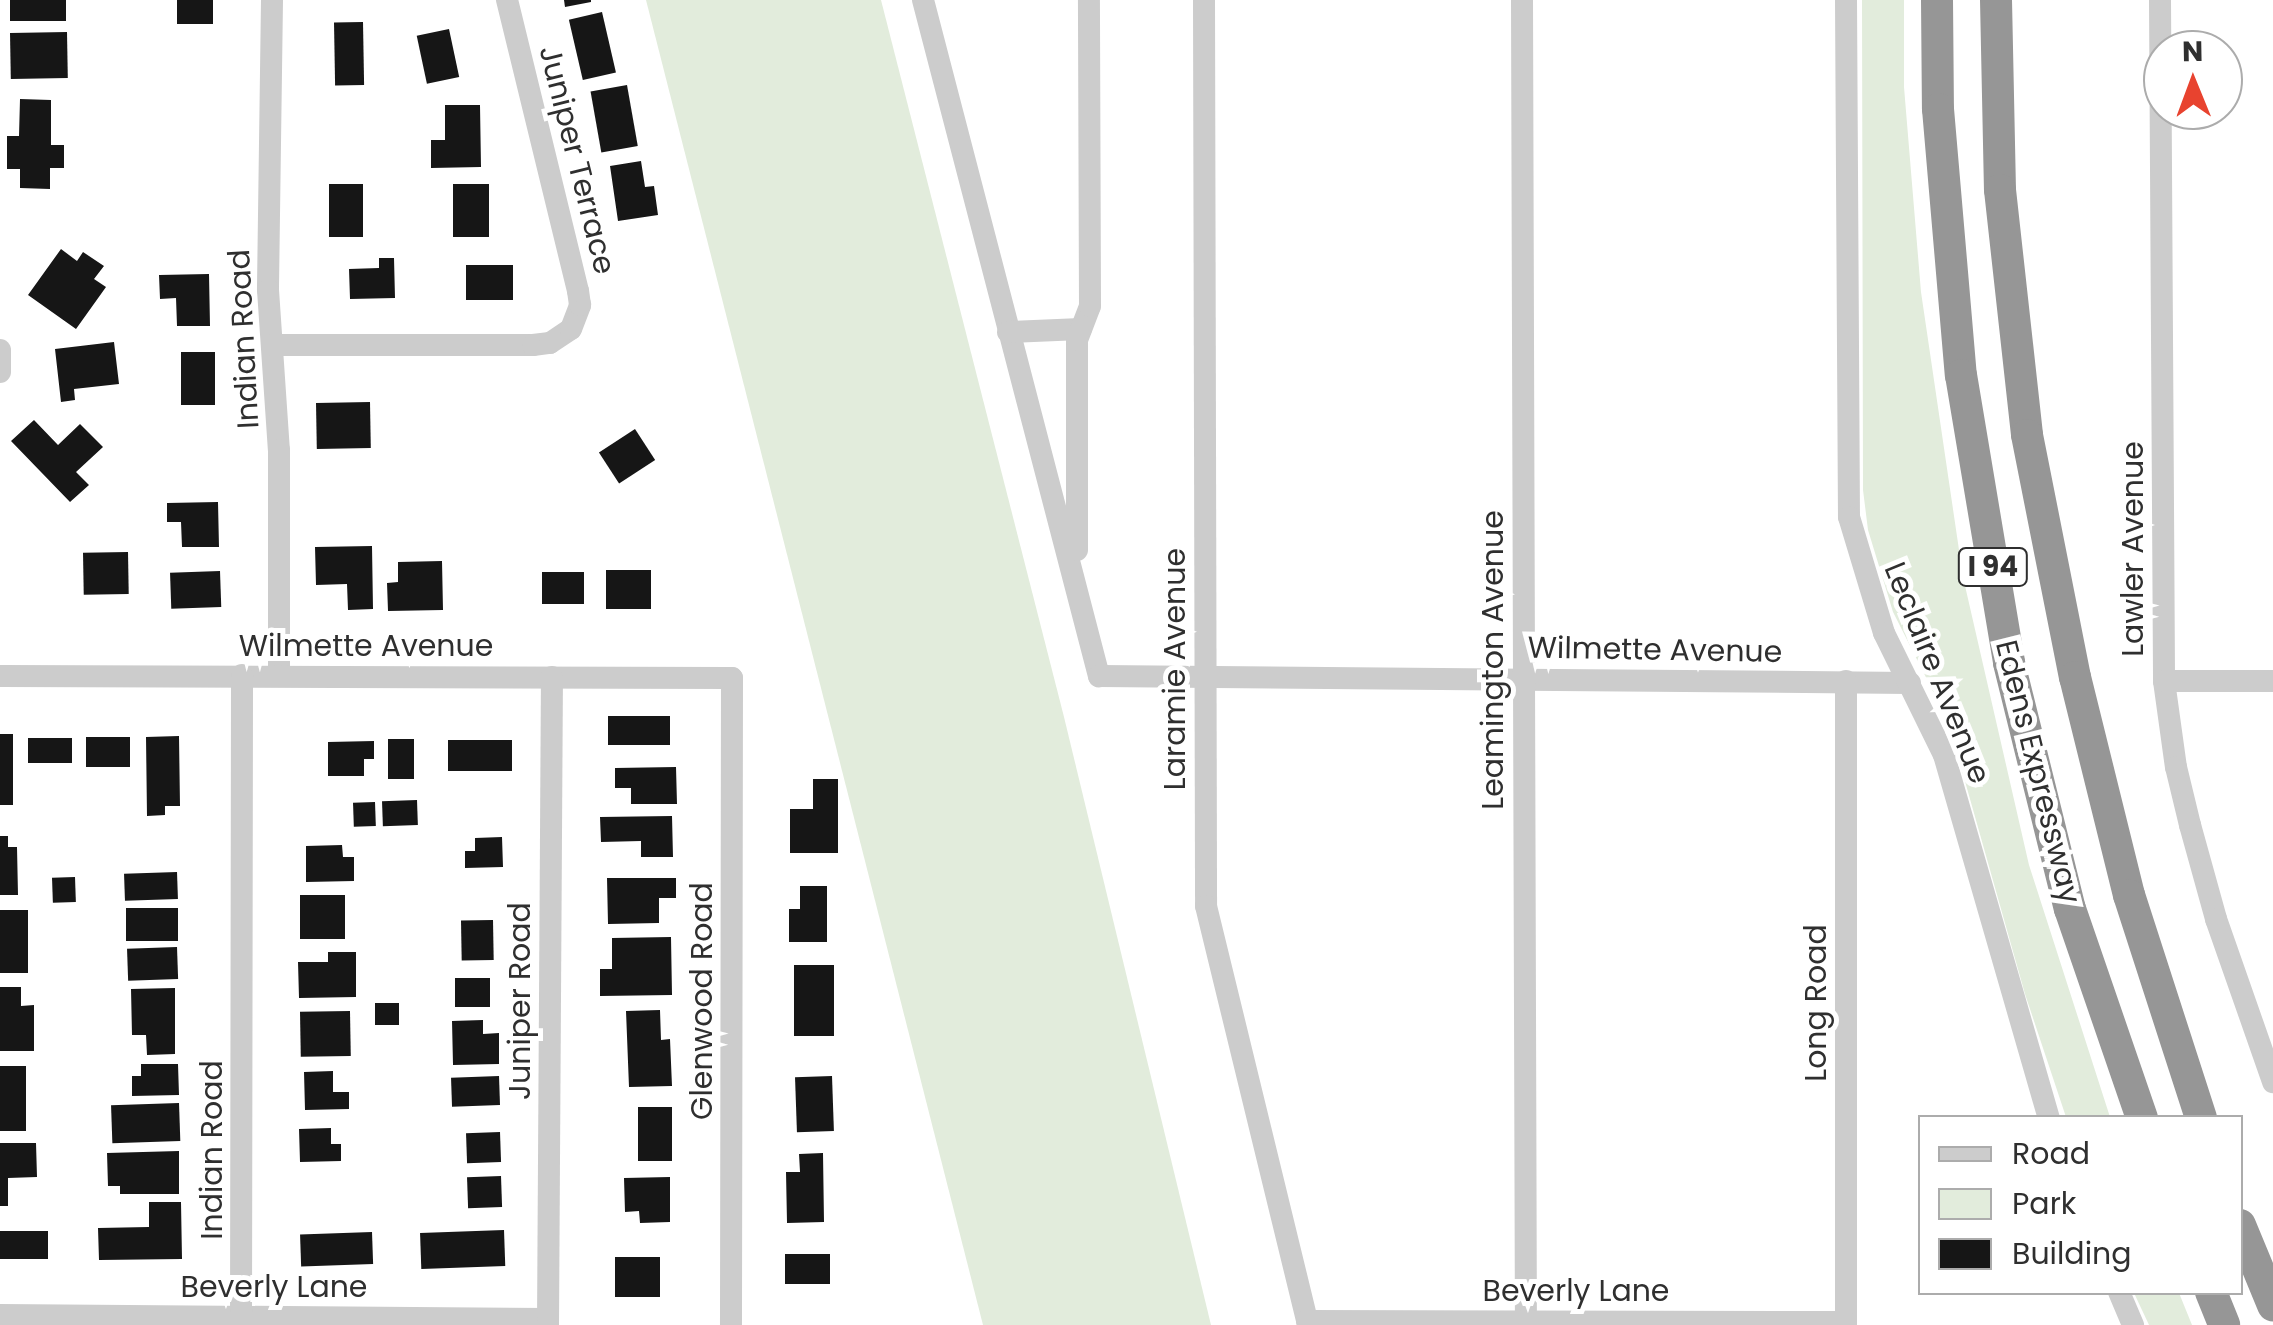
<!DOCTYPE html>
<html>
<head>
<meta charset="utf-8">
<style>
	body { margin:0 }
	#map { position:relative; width:2273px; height:1325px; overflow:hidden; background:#fff; font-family:Poppins,sans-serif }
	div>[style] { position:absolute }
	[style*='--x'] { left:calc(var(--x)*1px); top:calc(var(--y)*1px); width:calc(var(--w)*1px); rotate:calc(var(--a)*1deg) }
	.green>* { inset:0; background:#e2ecdc }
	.building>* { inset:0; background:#161616; transform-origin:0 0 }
	.minor>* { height:22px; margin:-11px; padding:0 11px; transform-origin:11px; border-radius:11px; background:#ccc }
	.highway>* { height:32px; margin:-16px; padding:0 16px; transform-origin:16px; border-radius:16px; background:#969696 }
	span { translate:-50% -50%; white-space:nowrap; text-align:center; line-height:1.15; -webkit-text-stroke:10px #fff; paint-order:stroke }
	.shield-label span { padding:2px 8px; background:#fff; border:2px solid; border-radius:8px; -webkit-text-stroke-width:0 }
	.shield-label { font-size:28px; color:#2f2f2f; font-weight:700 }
	.street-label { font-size:30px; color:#2f2f2f }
	.legend { position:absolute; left:1918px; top:1115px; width:325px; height:180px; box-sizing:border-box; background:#fff; border:2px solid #acacac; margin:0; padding:12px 18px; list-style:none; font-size:30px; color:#2f2f2f }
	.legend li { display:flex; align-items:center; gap:20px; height:50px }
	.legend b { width:50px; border:2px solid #acacac }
	.north { position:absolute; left:2143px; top:30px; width:100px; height:100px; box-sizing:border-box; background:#fff; border:2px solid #acacac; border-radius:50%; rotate:359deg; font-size:28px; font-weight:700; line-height:40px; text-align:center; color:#2f2f2f }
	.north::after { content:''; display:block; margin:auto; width:35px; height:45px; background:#e8432f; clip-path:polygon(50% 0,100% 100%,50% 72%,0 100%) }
</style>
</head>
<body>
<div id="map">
	<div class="green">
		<i style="clip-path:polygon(646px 0,881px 0,1064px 717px,1211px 1325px,983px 1325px)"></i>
		<i style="clip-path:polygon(1862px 0,1904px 0,1904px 87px,1921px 292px,1963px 577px,2029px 865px,2110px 1117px,2066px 1117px,2025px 994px,1948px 721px,1893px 612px,1868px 530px,1863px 490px)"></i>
		<i style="clip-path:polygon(2134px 1293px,2179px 1293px,2192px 1325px,2149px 1325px)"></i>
	</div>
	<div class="building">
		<i style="left:10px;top:0;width:56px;height:21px"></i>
		<i style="left:177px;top:0;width:36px;height:24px"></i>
		<i style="clip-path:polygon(564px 0,591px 0,591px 2px,565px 7px)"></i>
		<i style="left:602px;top:12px;width:62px;height:34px;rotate:77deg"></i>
		<i style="left:363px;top:22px;width:63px;height:29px;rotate:89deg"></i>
		<i style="left:449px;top:29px;width:49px;height:33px;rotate:78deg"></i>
		<i style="left:67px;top:32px;width:46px;height:57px;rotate:89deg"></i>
		<i style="left:627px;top:85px;width:62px;height:37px;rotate:80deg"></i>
		<i style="clip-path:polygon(20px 99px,51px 100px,51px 145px,64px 145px,64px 168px,50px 168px,50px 189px,20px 188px,20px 169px,7px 169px,7px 136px,19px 136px)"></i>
		<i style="clip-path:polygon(445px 105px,480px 105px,481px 167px,431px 168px,431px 140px,445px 140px)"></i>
		<i style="clip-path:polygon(641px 161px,645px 187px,654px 186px,658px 215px,618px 221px,610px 166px)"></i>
		<i style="left:329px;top:184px;width:34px;height:53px"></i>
		<i style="left:453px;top:184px;width:36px;height:53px"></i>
		<i style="clip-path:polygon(61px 249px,77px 261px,83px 252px,104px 266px,94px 279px,106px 287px,76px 329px,28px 295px)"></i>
		<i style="clip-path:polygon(379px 258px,394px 258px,395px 298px,350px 299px,349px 269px,379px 268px)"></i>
		<i style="left:466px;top:265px;width:47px;height:35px"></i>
		<i style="clip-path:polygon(209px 274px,210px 326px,177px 326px,176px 298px,160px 299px,159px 275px)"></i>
		<i style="clip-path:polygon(114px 342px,119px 384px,74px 389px,75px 400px,61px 402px,55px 349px)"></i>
		<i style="left:181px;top:352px;width:34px;height:53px"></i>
		<i style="left:370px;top:402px;width:46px;height:54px;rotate:89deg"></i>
		<i style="clip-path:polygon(34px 420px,58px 445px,80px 424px,103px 447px,76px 472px,89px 485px,70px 502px,11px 441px)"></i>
		<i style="left:635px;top:429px;width:37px;height:43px;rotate:57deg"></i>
		<i style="clip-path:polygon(218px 502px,219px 547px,182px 547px,181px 522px,167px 522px,167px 503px)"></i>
		<i style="clip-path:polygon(372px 546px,373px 609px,348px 610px,347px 584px,316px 585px,315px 547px)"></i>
		<i style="left:128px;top:552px;width:42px;height:45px;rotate:89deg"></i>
		<i style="clip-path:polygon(442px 561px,443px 610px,388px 611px,387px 583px,398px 582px,398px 562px)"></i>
		<i style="left:606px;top:570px;width:45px;height:39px"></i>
		<i style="left:220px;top:571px;width:36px;height:50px;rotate:88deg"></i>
		<i style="left:542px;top:572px;width:42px;height:32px"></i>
		<i style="left:670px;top:716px;width:29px;height:62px;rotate:90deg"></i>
		<i style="left:0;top:734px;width:13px;height:71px"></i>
		<i style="clip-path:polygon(179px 736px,180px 806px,165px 806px,165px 815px,147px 816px,146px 737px)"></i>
		<i style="left:86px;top:737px;width:44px;height:30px"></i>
		<i style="left:28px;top:738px;width:44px;height:25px"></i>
		<i style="left:388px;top:739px;width:26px;height:40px"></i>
		<i style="left:512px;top:740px;width:31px;height:64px;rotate:90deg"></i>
		<i style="clip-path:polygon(374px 741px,374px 759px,364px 759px,364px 776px,328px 776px,328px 742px)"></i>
		<i style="clip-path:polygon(676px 767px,677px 804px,631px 804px,631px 788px,615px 788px,615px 768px)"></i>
		<i style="clip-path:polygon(813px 779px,838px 779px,838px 853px,790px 853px,790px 809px,813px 809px)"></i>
		<i style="left:417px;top:800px;width:25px;height:35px;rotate:88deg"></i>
		<i style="left:375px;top:802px;width:24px;height:22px;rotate:88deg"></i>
		<i style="clip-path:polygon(672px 816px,673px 857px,641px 857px,641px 841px,601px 842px,600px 817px)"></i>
		<i style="clip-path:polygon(0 836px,8px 836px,8px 847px,17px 847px,18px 895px,0 895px)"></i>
		<i style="clip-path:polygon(502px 837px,503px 867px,465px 868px,465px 851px,475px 851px,475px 838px)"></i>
		<i style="clip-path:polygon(342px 845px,343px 857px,354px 857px,354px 881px,306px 882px,306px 846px)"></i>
		<i style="left:177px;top:872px;width:27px;height:53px;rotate:88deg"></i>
		<i style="left:75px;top:877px;width:25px;height:23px;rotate:88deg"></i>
		<i style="clip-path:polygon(607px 878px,676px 878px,676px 898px,659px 898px,659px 923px,608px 924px)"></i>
		<i style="clip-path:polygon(800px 886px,827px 886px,827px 942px,789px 942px,789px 909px,800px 909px)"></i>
		<i style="left:300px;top:895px;width:45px;height:44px"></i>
		<i style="left:178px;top:908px;width:33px;height:52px;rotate:90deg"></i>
		<i style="left:0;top:910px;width:28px;height:63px"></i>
		<i style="left:493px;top:920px;width:40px;height:32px;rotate:89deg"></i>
		<i style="clip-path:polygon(671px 937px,672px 995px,600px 996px,600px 969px,612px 969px,612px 938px)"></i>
		<i style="left:177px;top:947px;width:32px;height:50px;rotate:88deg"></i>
		<i style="clip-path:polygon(328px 952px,356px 952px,356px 997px,299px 998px,298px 962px,328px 962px)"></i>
		<i style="left:794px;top:965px;width:40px;height:71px"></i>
		<i style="left:490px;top:978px;width:29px;height:35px;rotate:90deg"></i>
		<i style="clip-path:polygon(0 987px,21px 987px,21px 1006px,34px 1005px,34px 1051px,0 1051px)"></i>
		<i style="clip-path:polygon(175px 988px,175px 1054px,147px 1055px,146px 1035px,132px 1035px,131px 989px)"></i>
		<i style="left:399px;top:1003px;width:22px;height:24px;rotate:90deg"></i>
		<i style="clip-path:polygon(660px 1010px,661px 1040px,670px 1039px,672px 1086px,629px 1087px,626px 1011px)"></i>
		<i style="left:350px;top:1011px;width:45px;height:50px;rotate:89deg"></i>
		<i style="clip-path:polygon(483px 1020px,483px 1034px,499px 1033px,499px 1064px,453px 1065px,452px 1021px)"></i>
		<i style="clip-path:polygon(141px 1064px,178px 1064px,179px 1095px,132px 1096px,132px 1076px,141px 1076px)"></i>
		<i style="left:0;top:1066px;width:26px;height:65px"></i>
		<i style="clip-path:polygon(333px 1071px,333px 1092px,349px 1092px,349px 1109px,305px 1110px,304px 1072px)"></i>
		<i style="left:499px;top:1076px;width:29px;height:48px;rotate:88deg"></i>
		<i style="left:832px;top:1076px;width:55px;height:37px;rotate:88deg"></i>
		<i style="left:179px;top:1103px;width:38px;height:68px;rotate:88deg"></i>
		<i style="left:638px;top:1107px;width:34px;height:54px"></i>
		<i style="clip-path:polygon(331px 1128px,331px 1144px,341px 1144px,341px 1161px,300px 1162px,299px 1129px)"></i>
		<i style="left:500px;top:1132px;width:30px;height:34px;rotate:88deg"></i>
		<i style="clip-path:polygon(0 1143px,36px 1143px,37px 1177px,8px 1178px,8px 1206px,0 1206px)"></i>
		<i style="clip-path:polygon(179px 1151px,179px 1194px,120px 1194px,120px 1186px,108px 1186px,107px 1153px)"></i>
		<i style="clip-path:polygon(823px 1153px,824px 1222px,787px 1223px,786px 1172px,800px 1172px,799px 1154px)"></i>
		<i style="left:501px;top:1176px;width:31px;height:34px;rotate:88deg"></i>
		<i style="clip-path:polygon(670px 1177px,670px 1222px,640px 1223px,639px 1211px,625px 1212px,624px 1178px)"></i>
		<i style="clip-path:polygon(149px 1202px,181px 1202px,182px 1259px,99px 1260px,98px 1228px,149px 1227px)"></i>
		<i style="left:504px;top:1230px;width:36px;height:84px;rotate:88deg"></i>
		<i style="left:48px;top:1231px;width:28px;height:48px;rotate:90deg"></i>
		<i style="left:372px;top:1232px;width:32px;height:72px;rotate:88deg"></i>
		<i style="left:785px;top:1254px;width:45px;height:30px"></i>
		<i style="left:660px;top:1257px;width:40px;height:45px;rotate:90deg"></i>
	</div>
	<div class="minor">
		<i style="--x:272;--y:0;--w:290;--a:90.8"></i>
		<i style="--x:268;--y:290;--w:160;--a:86.1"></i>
		<i style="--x:279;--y:450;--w:224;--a:90"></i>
		<i style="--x:923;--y:0;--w:699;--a:75.41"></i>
		<i style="--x:1099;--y:676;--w:811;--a:0.49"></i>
		<i style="--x:1204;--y:0;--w:906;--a:89.87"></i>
		<i style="--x:1206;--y:906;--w:431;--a:76.3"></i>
		<i style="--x:1522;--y:0;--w:1321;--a:89.83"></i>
		<i style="--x:1846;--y:0;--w:517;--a:89.67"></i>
		<i style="--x:1849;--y:517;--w:121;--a:73.2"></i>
		<i style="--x:1884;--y:633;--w:136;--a:63.8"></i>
		<i style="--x:1944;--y:755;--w:378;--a:73.9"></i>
		<i style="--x:2160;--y:0;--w:681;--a:89.66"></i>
		<i style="--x:2164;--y:681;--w:87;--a:82.1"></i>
		<i style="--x:2176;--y:767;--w:60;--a:76.4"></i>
		<i style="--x:2190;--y:825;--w:98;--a:74.5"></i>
		<i style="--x:2216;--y:919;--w:173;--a:70.7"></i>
		<i style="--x:1008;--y:332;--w:73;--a:-2.4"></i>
		<i style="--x:272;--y:345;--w:261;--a:0"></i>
		<i style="--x:533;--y:345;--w:17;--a:-7"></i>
		<i style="--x:550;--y:343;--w:25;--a:-34"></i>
		<i style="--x:571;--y:329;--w:26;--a:-69"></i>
		<i style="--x:580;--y:305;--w:14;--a:-98"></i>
		<i style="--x:578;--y:291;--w:300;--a:-103.7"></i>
		<i style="--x:0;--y:350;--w:22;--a:90"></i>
		<i style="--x:1077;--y:550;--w:210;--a:-90"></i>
		<i style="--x:1077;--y:340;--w:36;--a:-69"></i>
		<i style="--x:1090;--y:306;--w:306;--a:-90.2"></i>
		<i style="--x:0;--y:676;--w:732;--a:0.16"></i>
		<i style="--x:732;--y:678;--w:647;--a:90.09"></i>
		<i style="--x:1846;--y:681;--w:644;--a:90"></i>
		<i style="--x:2164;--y:681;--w:109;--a:0"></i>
		<i style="--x:2119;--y:1292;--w:36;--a:67"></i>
		<i style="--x:0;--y:1315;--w:548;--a:0.42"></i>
		<i style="--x:1307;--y:1321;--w:539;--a:0.11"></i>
		<i style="--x:241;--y:1325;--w:650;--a:-89.91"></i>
		<i style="--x:548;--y:1325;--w:648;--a:-89.65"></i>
	</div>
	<div class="highway">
		<i style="--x:1937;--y:0;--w:109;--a:89.5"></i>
		<i style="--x:1938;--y:109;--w:267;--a:85.1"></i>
		<i style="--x:1961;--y:375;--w:292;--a:80.5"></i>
		<i style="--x:2009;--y:663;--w:253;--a:76.1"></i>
		<i style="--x:2070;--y:909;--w:221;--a:71"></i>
		<i style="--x:1996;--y:0;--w:190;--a:88.8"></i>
		<i style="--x:2000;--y:190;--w:246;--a:83.7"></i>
		<i style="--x:2027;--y:435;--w:247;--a:78.8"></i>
		<i style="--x:2075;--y:677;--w:225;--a:76.1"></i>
		<i style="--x:2129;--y:895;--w:234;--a:72.1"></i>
		<i style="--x:2240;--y:1225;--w:87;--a:67.6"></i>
		<i style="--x:2211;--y:1292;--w:35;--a:68"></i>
	</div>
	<div class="shield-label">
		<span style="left:1993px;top:567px">I 94</span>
	</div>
	<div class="street-label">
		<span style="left:577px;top:160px;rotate:76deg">Juniper Terrace</span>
		<span style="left:244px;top:339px;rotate:-93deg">Indian Road</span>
		<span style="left:2133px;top:549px;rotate:-90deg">Lawler Avenue</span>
		<span style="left:366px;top:646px">Wilmette Avenue</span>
		<span style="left:1655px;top:650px;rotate:1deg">Wilmette Avenue</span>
		<span style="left:1493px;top:660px;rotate:-90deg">Leamington Avenue</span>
		<span style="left:1175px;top:669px;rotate:-90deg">Laramie Avenue</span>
		<span style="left:1937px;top:673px;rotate:68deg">Leclaire Avenue</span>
		<span style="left:2038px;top:772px;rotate:76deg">Edens Expressway</span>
		<span style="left:520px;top:1001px;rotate:-90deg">Juniper Road</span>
		<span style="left:702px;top:1001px;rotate:-90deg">Glenwood Road</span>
		<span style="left:1816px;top:1003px;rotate:-90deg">Long Road</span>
		<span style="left:212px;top:1150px;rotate:-90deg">Indian Road</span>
		<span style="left:274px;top:1287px">Beverly Lane</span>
		<span style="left:1576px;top:1291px">Beverly Lane</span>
	</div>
	<ul class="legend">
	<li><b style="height:12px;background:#ccc"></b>Road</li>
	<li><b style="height:28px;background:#e2ecdc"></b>Park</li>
	<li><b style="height:28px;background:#161616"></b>Building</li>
	</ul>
	<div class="north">N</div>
</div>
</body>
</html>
